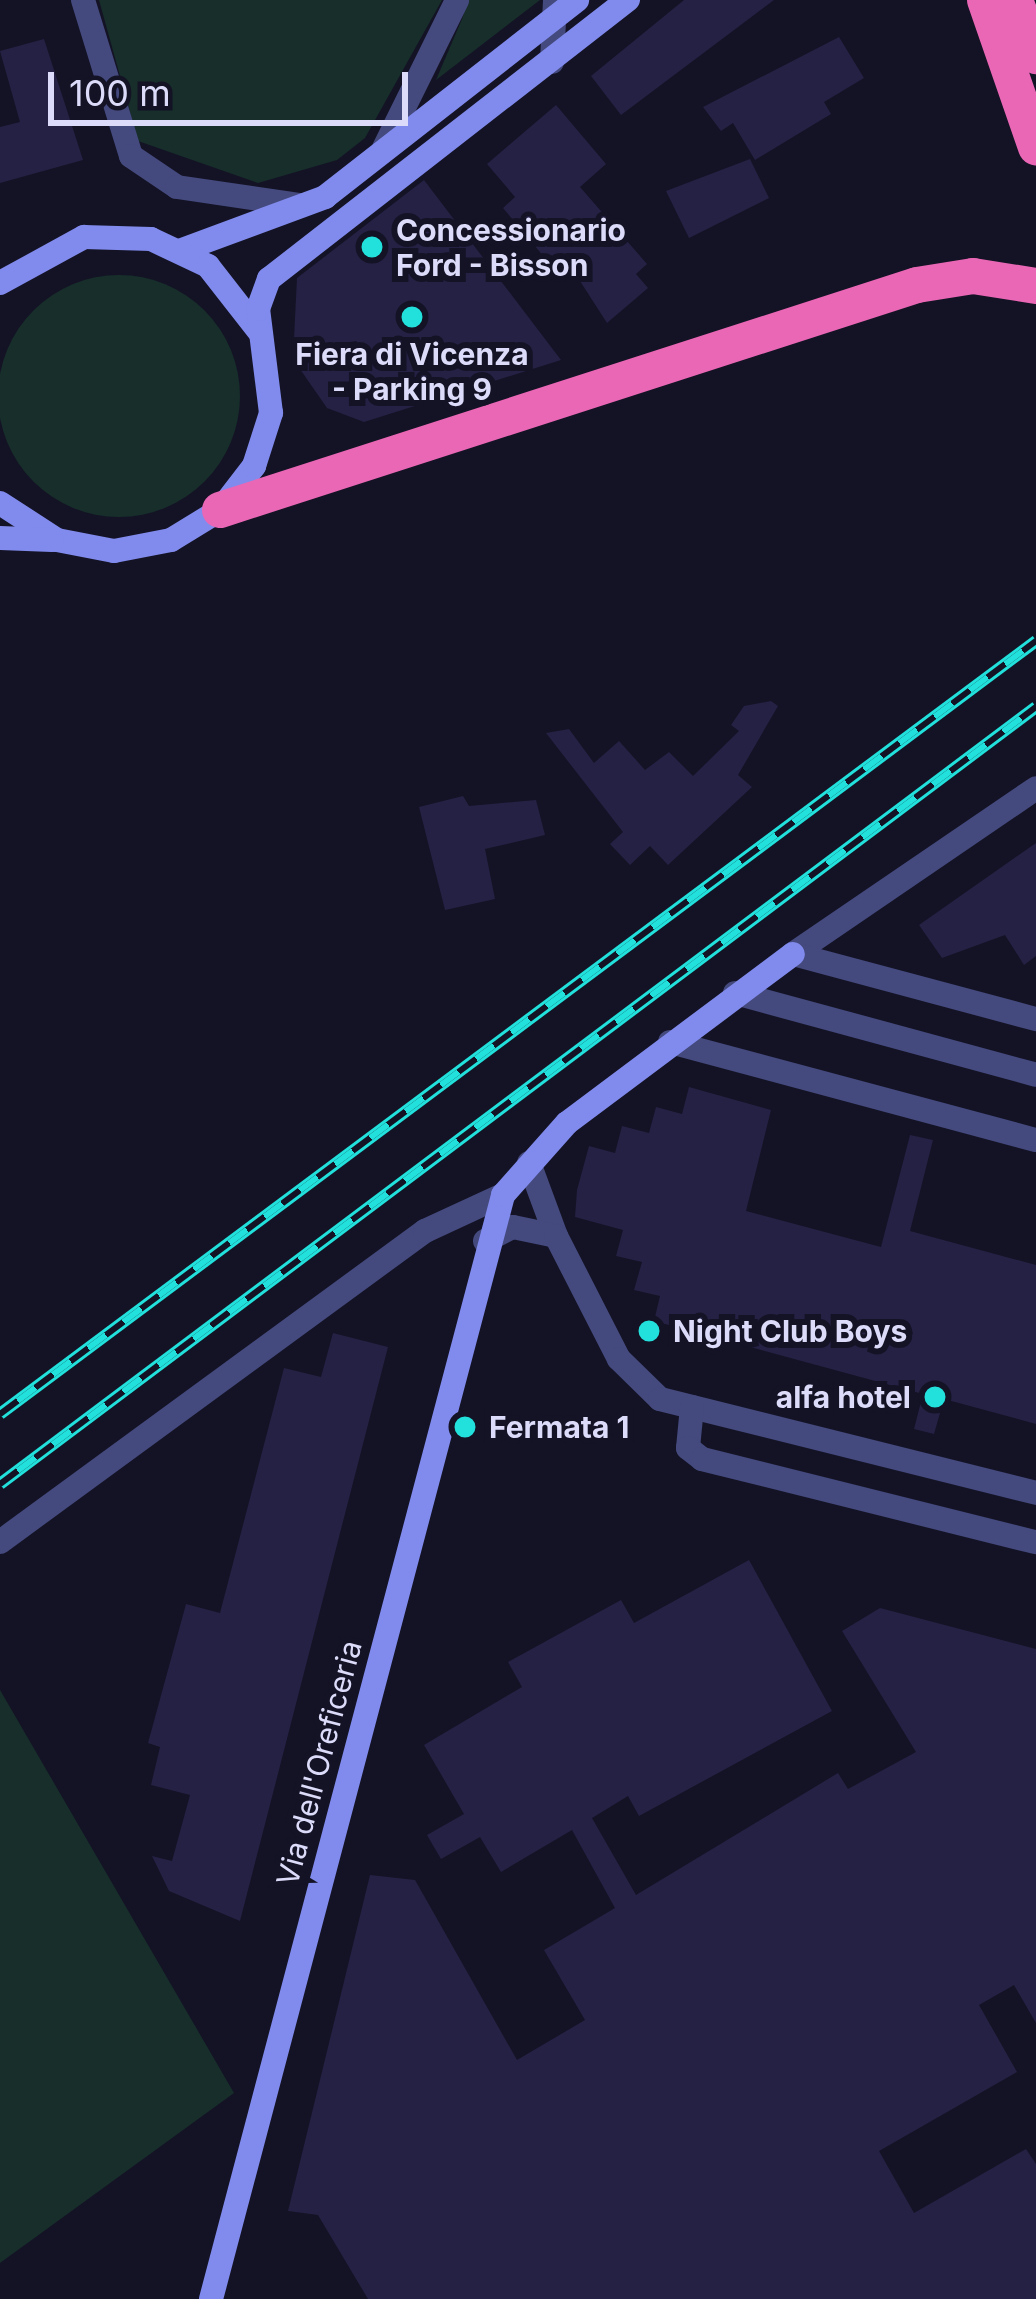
<!DOCTYPE html>
<html>
<head>
<meta charset="utf-8">
<style>
	body { margin:0 }
	#map { position:relative; width:1036px; height:2299px; overflow:hidden; background:#141325; font-family:Inter,sans-serif }
	div>[style] { position:absolute }
	[style*='--x'] { left:calc(var(--x)*1px); top:calc(var(--y)*1px); width:calc(var(--w)*1px); rotate:calc(var(--a)*1deg) }
	.green>* { inset:0; background:#172e2b }
	.round { border-radius:50% }
	.building>* { inset:0; background:#242144 }
	.street>* { height:24px; margin:-12px; padding:0 12px; transform-origin:12px; border-radius:12px; background:#44497e }
	.secondary>* { height:24px; margin:-12px; padding:0 12px; transform-origin:12px; border-radius:12px; background:#808bed }
	.highway>* { height:36px; margin:-18px; padding:0 18px; transform-origin:18px; border-radius:18px; background:#ea67b6 }
	.rail>* { height:12px; margin-top:-6px; transform-origin:0; background:repeating-linear-gradient(90deg,#141325 0 22px,#22e0db 0 44px); box-sizing:border-box; border-block:3px solid #22e0db }
	.dots>* { width:33px; height:33px; translate:-50% -50%; box-sizing:border-box; border:6px solid #141325; border-radius:50% }
	span { translate:-50% -50%; white-space:nowrap; text-align:center; line-height:1.15; -webkit-text-stroke:12px #141325; paint-order:stroke }
	.poi-label { font-size:30px; color:#dcdcfa; font-weight:700 }
	.left { translate:0 -50%; text-align:left }
	.right { translate:-100% -50%; text-align:right }
	.street-label { font-size:30px; color:#dcdcfa }
	.scale { position:absolute; left:48px; top:72px; width:360px; height:54px; box-sizing:border-box; border:6px solid #dcdcfa; border-top:0; padding-left:15px; font-size:36px; line-height:42px; white-space:nowrap; color:#dcdcfa; -webkit-text-stroke:9px #141325; paint-order:stroke }
</style>
</head>
<body>
<div id="map">
	<div class="green">
		<i style="clip-path:polygon(99px 0,442px 0,365px 138px,337px 160px,258px 183px,138px 141px)"></i>
		<i style="clip-path:polygon(468px 0,540px 0,436px 80px,462px 19px)"></i>
		<i class="round" style="left:-2px;top:275px;width:242px;height:242px"></i>
		<i style="clip-path:polygon(0 1690px,234px 2093px,0 2263px)"></i>
	</div>
	<div class="building">
		<i style="clip-path:polygon(684px 0,774px 0,621px 115px,591px 76px)"></i>
		<i style="clip-path:polygon(839px 37px,864px 78px,824px 102px,831px 114px,755px 160px,733px 123px,721px 131px,703px 107px)"></i>
		<i style="clip-path:polygon(44px 39px,83px 160px,0 183px,0 127px,20px 122px,0 51px)"></i>
		<i style="clip-path:polygon(556px 105px,606px 164px,580px 187px,647px 264px,636px 274px,648px 288px,607px 323px,562px 253px,550px 264px,503px 208px,515px 197px,487px 164px)"></i>
		<i style="clip-path:polygon(750px 159px,769px 198px,689px 238px,666px 191px)"></i>
		<i style="clip-path:polygon(424px 180px,561px 360px,364px 422px,327px 408px,293px 359px,297px 278px)"></i>
		<i style="clip-path:polygon(771px 701px,778px 706px,738px 775px,752px 787px,668px 865px,650px 846px,630px 865px,610px 844px,623px 832px,546px 733px,569px 729px,594px 763px,619px 741px,645px 770px,669px 752px,693px 776px,739px 731px,731px 725px,744px 706px)"></i>
		<i style="clip-path:polygon(463px 796px,469px 806px,536px 800px,545px 835px,485px 849px,495px 899px,445px 910px,419px 807px)"></i>
		<i style="clip-path:polygon(1036px 843px,1036px 956px,1024px 965px,1005px 935px,942px 958px,919px 925px)"></i>
		<i style="clip-path:polygon(689px 1087px,771px 1110px,746px 1211px,881px 1247px,910px 1135px,933px 1140px,910px 1231px,1036px 1265px,1036px 1424px,944px 1399px,934px 1434px,914px 1429px,923px 1394px,654px 1321px,660px 1296px,634px 1290px,642px 1262px,616px 1256px,623px 1230px,575px 1217px,577px 1190px,589px 1146px,615px 1153px,622px 1126px,649px 1133px,656px 1107px,682px 1114px)"></i>
		<i style="clip-path:polygon(333px 1333px,388px 1347px,240px 1921px,169px 1891px,152px 1856px,172px 1861px,190px 1795px,151px 1785px,160px 1747px,148px 1743px,186px 1604px,220px 1613px,284px 1368px,321px 1377px)"></i>
		<i style="clip-path:polygon(749px 1560px,832px 1711px,639px 1816px,628px 1796px,592px 1818px,636px 1895px,838px 1773px,848px 1789px,916px 1752px,842px 1631px,880px 1608px,1036px 1649px,1036px 2023px,1014px 1985px,979px 2005px,1017px 2072px,879px 2151px,914px 2213px,1026px 2149px,1036px 2164px,1036px 2299px,368px 2299px,318px 2215px,288px 2211px,370px 1875px,415px 1880px,517px 2060px,585px 2020px,544px 1950px,615px 1908px,572px 1830px,501px 1872px,480px 1837px,441px 1859px,427px 1835px,464px 1814px,424px 1745px,522px 1687px,508px 1662px,621px 1600px,634px 1623px)"></i>
	</div>
	<div class="street">
		<i style="--x:83;--y:0;--w:163;--a:72.9"></i>
		<i style="--x:131;--y:156;--w:55;--a:34"></i>
		<i style="--x:177;--y:187;--w:123;--a:8.4"></i>
		<i style="--x:552;--y:62;--w:62;--a:-87.2"></i>
		<i style="--x:384;--y:148;--w:165;--a:-63.7"></i>
		<i style="--x:793;--y:954;--w:294;--a:-34.3"></i>
		<i style="--x:793;--y:954;--w:252;--a:15"></i>
		<i style="--x:735;--y:993;--w:312;--a:15.2"></i>
		<i style="--x:670;--y:1042;--w:379;--a:15"></i>
		<i style="--x:529;--y:1163;--w:78;--a:69.7"></i>
		<i style="--x:485;--y:1241;--w:31;--a:-27"></i>
		<i style="--x:513;--y:1227;--w:44;--a:11.8"></i>
		<i style="--x:556;--y:1236;--w:138;--a:62.9"></i>
		<i style="--x:619;--y:1359;--w:57;--a:44.3"></i>
		<i style="--x:660;--y:1399;--w:388;--a:14"></i>
		<i style="--x:692;--y:1407;--w:41;--a:95.6"></i>
		<i style="--x:688;--y:1448;--w:18;--a:38"></i>
		<i style="--x:702;--y:1459;--w:344;--a:14"></i>
		<i style="--x:0;--y:1542;--w:527;--a:-36.2"></i>
		<i style="--x:425;--y:1231;--w:86;--a:-24.8"></i>
	</div>
	<div class="secondary">
		<i style="--x:182;--y:250;--w:153;--a:-20.3"></i>
		<i style="--x:325;--y:197;--w:320;--a:-38"></i>
		<i style="--x:0;--y:283;--w:96;--a:-28.7"></i>
		<i style="--x:84;--y:237;--w:67;--a:1.7"></i>
		<i style="--x:151;--y:239;--w:63;--a:25.3"></i>
		<i style="--x:208;--y:266;--w:81;--a:52"></i>
		<i style="--x:0;--y:503;--w:68;--a:33"></i>
		<i style="--x:57;--y:540;--w:58;--a:10.9"></i>
		<i style="--x:114;--y:551;--w:58;--a:-10.9"></i>
		<i style="--x:171;--y:540;--w:57;--a:-31.5"></i>
		<i style="--x:220;--y:510;--w:56;--a:-52.3"></i>
		<i style="--x:254;--y:466;--w:56;--a:-72.2"></i>
		<i style="--x:271;--y:413;--w:105;--a:-97.1"></i>
		<i style="--x:258;--y:309;--w:32;--a:-70"></i>
		<i style="--x:269;--y:279;--w:455;--a:-37.9"></i>
		<i style="--x:0;--y:538;--w:52;--a:2.2"></i>
		<i style="--x:211;--y:2299;--w:1142;--a:-75.18"></i>
		<i style="--x:503;--y:1195;--w:96;--a:-48.4"></i>
		<i style="--x:567;--y:1123;--w:282;--a:-36.8"></i>
	</div>
	<div class="highway">
		<i style="--x:985;--y:0;--w:156;--a:70.9"></i>
		<i style="--x:1015;--y:0;--w:60;--a:69.4"></i>
		<i style="--x:220;--y:510;--w:732;--a:-17.89"></i>
		<i style="--x:917;--y:285;--w:57;--a:-9.1"></i>
		<i style="--x:973;--y:276;--w:64;--a:9"></i>
	</div>
	<div class="rail">
		<i style="--x:0;--y:1414;--w:1293;--a:-36.73"></i>
		<i style="--x:0;--y:1484;--w:1295;--a:-36.87"></i>
	</div>
	<div class="dots">
		<i style="left:372px;top:247px;background:#22e0db"></i>
		<i style="left:412px;top:317px;background:#22e0db"></i>
		<i style="left:649px;top:1331px;background:#22e0db"></i>
		<i style="left:935px;top:1397px;background:#22e0db"></i>
		<i style="left:465px;top:1427px;background:#22e0db"></i>
	</div>
	<div class="poi-label">
		<span class="left" style="left:396px;top:247px">Concessionario<br>Ford - Bisson</span>
		<span style="left:412px;top:371px">Fiera di Vicenza<br>- Parking 9</span>
		<span class="left" style="left:673px;top:1331px">Night Club Boys</span>
		<span class="right" style="left:911px;top:1397px">alfa hotel</span>
		<span class="left" style="left:489px;top:1427px">Fermata 1</span>
	</div>
	<div class="street-label">
		<span style="left:319px;top:1763px;rotate:-75deg">Via dell'Oreficeria</span>
	</div>
	<div class="scale">100 m</div>
</div>
</body>
</html>
